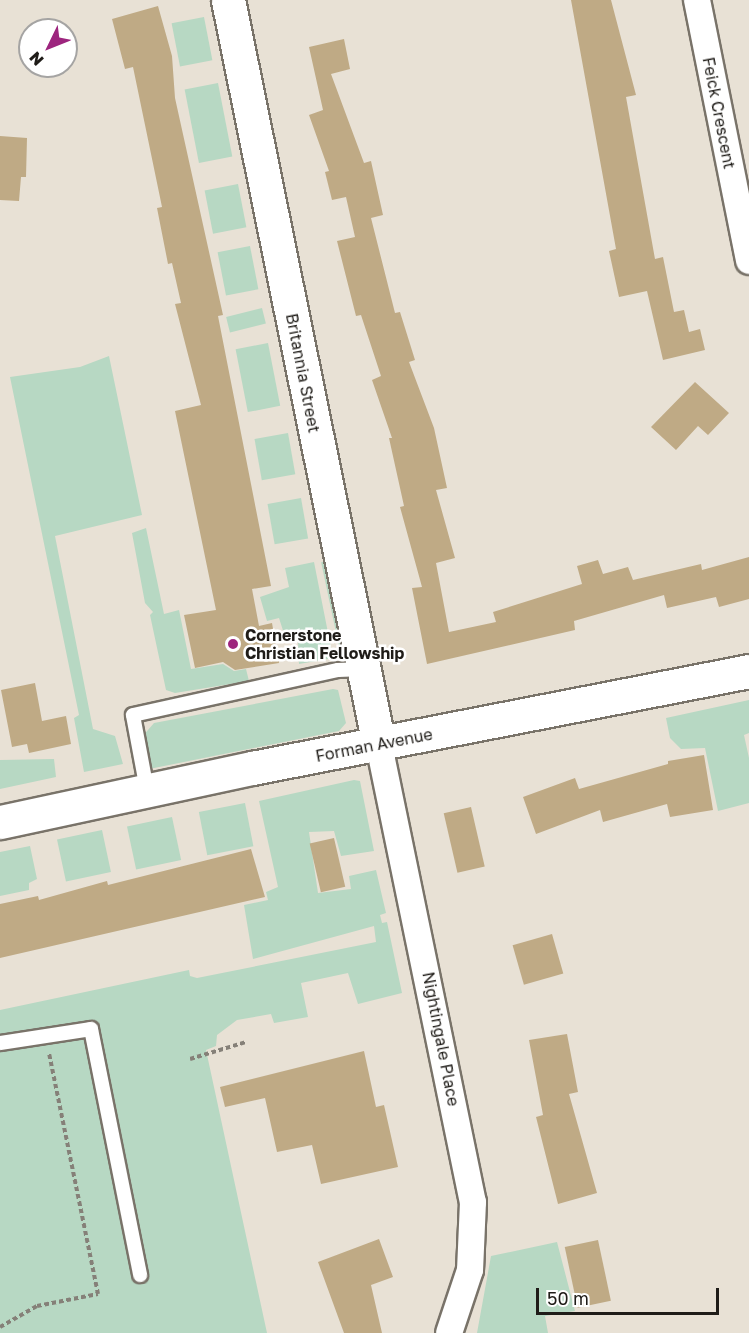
<!DOCTYPE html>
<html>
<head>
<meta charset="utf-8">
<style>
	body { margin:0 }
	#map { position:relative; width:749px; height:1333px; overflow:hidden; background:#e8e1d5; font-family:"Golos Text",sans-serif }
	div>[style] { position:absolute }
	[style*='--x'] { left:calc(var(--x)*1px); top:calc(var(--y)*1px); width:calc(var(--w)*1px); rotate:calc(var(--a)*1deg) }
	.green>* { inset:0; background:#b7d8c3; transform-origin:0 0 }
	.building>* { inset:0; background:#bfaa85; transform-origin:0 0 }
	.path>* { height:4px; margin-top:-2px; transform-origin:0; background:repeating-linear-gradient(90deg,#858078 0 4.5px,transparent 0 7.5px) }
	.roads { filter:drop-shadow(2px 0 #797369) drop-shadow(-2px 0 #797369) drop-shadow(0 2px #797369) drop-shadow(0 -2px #797369) }
	.service>* { height:14px; margin:-7px; padding:0 7px; transform-origin:7px; border-radius:7px; background:#fff }
	.minor>* { height:26px; margin:-13px; padding:0 13px; transform-origin:13px; border-radius:13px; background:#fff }
	.tertiary>* { height:33px; margin:-16.5px; padding:0 16.5px; transform-origin:16.5px; border-radius:16.5px; background:#fff }
	.dots>* { width:16px; height:16px; translate:-50% -50%; box-sizing:border-box; border:3px solid #fff; border-radius:50% }
	span { translate:-50% -50%; white-space:nowrap; text-align:center; line-height:1.15; -webkit-text-stroke:5px #fff; paint-order:stroke }
	.street-label { font-size:16px; color:#1f1c18 }
	.poi-label { font-size:16px; color:#1f1c18; font-weight:700 }
	.left { translate:0 -50%; text-align:left }
	.north { position:absolute; left:18px; top:18px; width:60px; height:60px; box-sizing:border-box; background:#fff; border:2px solid #a5a4a3; border-radius:50%; rotate:227deg; font-size:16px; font-weight:700; line-height:24px; text-align:center; color:#1f1c18 }
	.north::after { content:''; display:block; margin:auto; width:21px; height:27px; background:#9d257e; clip-path:polygon(50% 0,100% 100%,50% 72%,0 100%) }
	.scale { position:absolute; left:536px; top:1288px; width:183px; height:27px; box-sizing:border-box; border:3px solid #1f1c18; border-top:0; padding-left:8px; font-size:18px; line-height:21px; white-space:nowrap; color:#1f1c18; -webkit-text-stroke:4px #fff; paint-order:stroke }
</style>
</head>
<body>
<div id="map">
	<div class="green">
		<i style="left:204px;top:17px;width:44px;height:33px;rotate:79deg"></i>
		<i style="left:218px;top:83px;width:75px;height:34px;rotate:79deg"></i>
		<i style="left:238px;top:184px;width:44px;height:34px;rotate:79deg"></i>
		<i style="left:250px;top:246px;width:44px;height:33px;rotate:79deg"></i>
		<i style="left:262px;top:308px;width:16px;height:37px;rotate:76deg"></i>
		<i style="left:268px;top:343px;width:64px;height:33px;rotate:79deg"></i>
		<i style="clip-path:polygon(109px 356px,142px 515px,55px 536px,93px 729px,115px 736px,123px 764px,84px 772px,74px 718px,79px 715px,10px 377px,80px 367px)"></i>
		<i style="left:288px;top:433px;width:42px;height:34px;rotate:80deg"></i>
		<i style="left:301px;top:498px;width:41px;height:34px;rotate:80deg"></i>
		<i style="clip-path:polygon(146px 528px,164px 614px,179px 610px,191px 669px,223px 664px,234px 671px,246px 669px,249px 681px,175px 693px,166px 690px,150px 615px,153px 612px,145px 603px,132px 533px)"></i>
		<i style="left:327px;top:561px;width:95px;height:6px;rotate:78deg"></i>
		<i style="clip-path:polygon(314px 562px,333px 658px,299px 664px,298px 640px,287px 643px,279px 618px,267px 621px,260px 597px,289px 587px,285px 568px)"></i>
		<i style="clip-path:polygon(333px 689px,338px 690px,346px 723px,339px 731px,149px 769px,142px 737px,154px 723px)"></i>
		<i style="clip-path:polygon(749px 700px,749px 733px,744px 735px,749px 758px,749px 803px,718px 811px,705px 748px,681px 749px,670px 738px,666px 718px)"></i>
		<i style="clip-path:polygon(54px 759px,56px 777px,0 789px,0 760px)"></i>
		<i style="clip-path:polygon(354px 780px,360px 781px,374px 851px,341px 856px,334px 831px,309px 832px,318px 893px,351px 889px,349px 876px,376px 870px,386px 913px,380px 915px,382px 923px,387px 922px,402px 993px,358px 1004px,348px 973px,301px 983px,308px 1017px,274px 1023px,271px 1014px,237px 1020px,217px 1035px,216px 1046px,206px 1050px,267px 1333px,0 1333px,0 1010px,189px 970px,190px 976px,197px 978px,376px 942px,374px 926px,253px 959px,244px 905px,268px 900px,266px 892px,278px 887px,259px 801px)"></i>
		<i style="left:245px;top:803px;width:44px;height:47px;rotate:79deg"></i>
		<i style="left:172px;top:817px;width:44px;height:46px;rotate:78deg"></i>
		<i style="left:102px;top:830px;width:43px;height:46px;rotate:78deg"></i>
		<i style="clip-path:polygon(30px 846px,37px 879px,29px 883px,29px 890px,0 896px,0 852px)"></i>
		<i style="clip-path:polygon(557px 1242px,575px 1311px,545px 1316px,548px 1333px,477px 1333px,491px 1256px)"></i>
	</div>
	<div class="building">
		<i style="clip-path:polygon(571px 0,611px 0,636px 95px,626px 97px,655px 259px,663px 257px,674px 312px,684px 310px,689px 332px,700px 329px,705px 350px,663px 360px,647px 291px,619px 297px,609px 251px,616px 249px)"></i>
		<i style="clip-path:polygon(158px 6px,172px 56px,175px 98px,223px 315px,218px 316px,271px 586px,252px 589px,259px 626px,272px 623px,279px 663px,235px 670px,223px 662px,195px 668px,184px 615px,216px 610px,175px 411px,201px 405px,175px 304px,181px 303px,172px 263px,168px 264px,157px 208px,162px 207px,133px 67px,125px 69px,112px 19px)"></i>
		<i style="clip-path:polygon(344px 39px,350px 69px,331px 74px,364px 163px,371px 161px,383px 215px,371px 218px,395px 313px,400px 312px,415px 360px,409px 362px,434px 428px,447px 488px,436px 490px,455px 558px,436px 563px,449px 632px,496px 622px,493px 612px,582px 584px,577px 566px,598px 560px,603px 574px,628px 567px,633px 580px,701px 564px,702px 570px,749px 557px,749px 599px,719px 607px,716px 597px,667px 608px,664px 595px,574px 621px,575px 630px,427px 664px,412px 588px,422px 587px,400px 507px,404px 506px,389px 438px,392px 438px,372px 380px,381px 376px,361px 315px,356px 316px,337px 241px,355px 237px,346px 197px,332px 200px,325px 172px,329px 171px,309px 115px,323px 110px,309px 47px)"></i>
		<i style="clip-path:polygon(0 136px,27px 138px,26px 177px,21px 177px,19px 201px,0 200px)"></i>
		<i style="clip-path:polygon(695px 382px,729px 413px,708px 435px,698px 426px,676px 450px,651px 427px)"></i>
		<i style="clip-path:polygon(35px 683px,42px 721px,66px 716px,71px 744px,29px 753px,27px 744px,12px 747px,1px 690px)"></i>
		<i style="clip-path:polygon(704px 755px,713px 810px,670px 817px,667px 804px,603px 822px,600px 810px,536px 834px,523px 797px,575px 778px,579px 789px,668px 764px,668px 761px)"></i>
		<i style="left:471px;top:807px;width:61px;height:28px;rotate:77deg"></i>
		<i style="left:334px;top:838px;width:50px;height:25px;rotate:77deg"></i>
		<i style="clip-path:polygon(251px 849px,265px 897px,0 958px,0 904px,38px 896px,39px 900px,107px 881px,108px 885px)"></i>
		<i style="left:552px;top:934px;width:41px;height:41px;rotate:74deg"></i>
		<i style="clip-path:polygon(567px 1034px,578px 1092px,569px 1094px,597px 1193px,558px 1204px,536px 1117px,543px 1115px,529px 1040px)"></i>
		<i style="clip-path:polygon(364px 1051px,376px 1107px,384px 1105px,398px 1167px,321px 1184px,312px 1145px,277px 1152px,265px 1098px,225px 1107px,220px 1087px)"></i>
		<i style="clip-path:polygon(379px 1239px,393px 1277px,371px 1285px,382px 1333px,344px 1333px,318px 1262px)"></i>
		<i style="left:598px;top:1240px;width:62px;height:34px;rotate:78deg"></i>
	</div>
	<div class="path">
		<i style="--x:190;--y:1059;--w:59;--a:-16.9"></i>
		<i style="--x:0;--y:1327;--w:43;--a:-29.6"></i>
		<i style="--x:37;--y:1306;--w:62;--a:-11.1"></i>
		<i style="--x:98;--y:1294;--w:245;--a:-101.5"></i>
	</div>
	<div class="roads">
		<div class="service">
			<i style="--x:147;--y:790;--w:76;--a:-100.6"></i>
			<i style="--x:133;--y:715;--w:210;--a:-12.4"></i>
			<i style="--x:338;--y:670;--w:26;--a:-2"></i>
			<i style="--x:0;--y:1043;--w:92;--a:-8.7"></i>
			<i style="--x:91;--y:1029;--w:251;--a:78.7"></i>
		</div>
		<div class="minor">
			<i style="--x:697;--y:0;--w:266;--a:78.7"></i>
			<i style="--x:379;--y:745;--w:467;--a:78.4"></i>
			<i style="--x:473;--y:1202;--w:68;--a:92.5"></i>
			<i style="--x:470;--y:1270;--w:66;--a:108.4"></i>
		</div>
		<div class="tertiary">
			<i style="--x:228;--y:0;--w:760;--a:78.54"></i>
			<i style="--x:0;--y:822;--w:258;--a:-12.1"></i>
			<i style="--x:252;--y:768;--w:506;--a:-11.04"></i>
		</div>
	</div>
	<div class="dots">
		<i style="left:233px;top:644px;background:#9d257e"></i>
	</div>
	<div class="street-label">
		<span style="left:719px;top:113px;rotate:79deg">Feick Crescent</span>
		<span style="left:303px;top:373px;rotate:79deg">Britannia Street</span>
		<span style="left:374px;top:745px;rotate:-11deg">Forman Avenue</span>
		<span style="left:441px;top:1039px;rotate:79deg">Nightingale Place</span>
	</div>
	<div class="poi-label">
		<span class="left" style="left:245px;top:644px">Cornerstone<br>Christian Fellowship</span>
	</div>
	<div class="north">N</div>
	<div class="scale">50 m</div>
</div>
</body>
</html>
